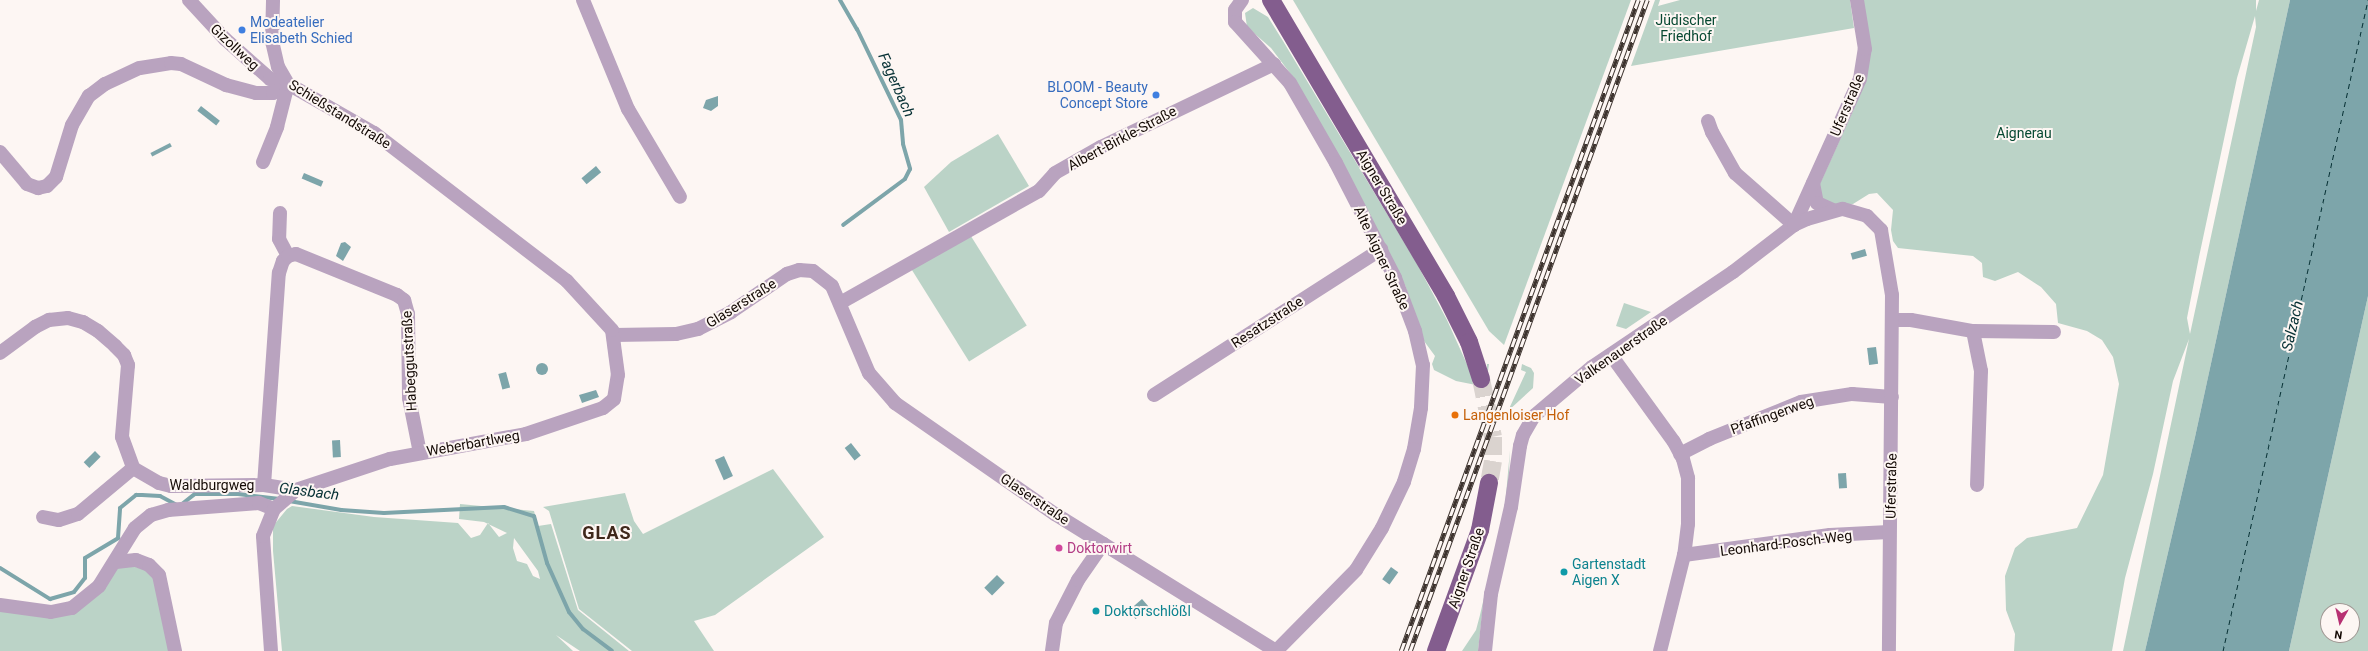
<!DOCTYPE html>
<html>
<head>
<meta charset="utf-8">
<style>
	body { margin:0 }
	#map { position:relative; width:2368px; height:651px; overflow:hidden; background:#fdf6f3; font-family:Roboto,sans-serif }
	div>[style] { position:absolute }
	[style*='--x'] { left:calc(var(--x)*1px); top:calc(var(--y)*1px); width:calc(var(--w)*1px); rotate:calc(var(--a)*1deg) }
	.green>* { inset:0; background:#bbd3c7; transform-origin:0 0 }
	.water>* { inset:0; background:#7da5aa; transform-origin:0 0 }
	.round { border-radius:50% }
	.stream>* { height:4px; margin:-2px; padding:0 2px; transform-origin:2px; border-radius:2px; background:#7da5aa }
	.ferry>* { height:1px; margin-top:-0.5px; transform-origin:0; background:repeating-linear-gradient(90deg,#073135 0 5px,transparent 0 9px) }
	.major-tunnel>* { height:18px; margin-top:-9px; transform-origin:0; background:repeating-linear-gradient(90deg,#dad3cf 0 18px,transparent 0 27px) }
	.minor>* { height:14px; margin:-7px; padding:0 7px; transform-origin:7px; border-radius:7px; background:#b9a3bf }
	.major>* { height:18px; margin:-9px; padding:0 9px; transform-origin:9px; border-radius:9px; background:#835d8e }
	.rail>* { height:4.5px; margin-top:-2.25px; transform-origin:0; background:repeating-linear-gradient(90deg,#fdf6f3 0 9px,#3d332e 0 18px); box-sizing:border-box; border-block:1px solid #3d332e }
	.dots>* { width:11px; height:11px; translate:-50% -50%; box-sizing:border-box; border:2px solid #fdf6f3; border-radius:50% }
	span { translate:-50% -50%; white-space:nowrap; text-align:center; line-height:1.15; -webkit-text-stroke:4px #fdf6f3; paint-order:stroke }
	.park-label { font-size:14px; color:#064831 }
	.shop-label { font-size:14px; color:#366cbe }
	.left { translate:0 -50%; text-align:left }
	.right { translate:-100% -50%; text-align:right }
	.street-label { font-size:14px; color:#140a05 }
	.food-label { font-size:14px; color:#c56008 }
	.hotel-label { font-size:14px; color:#b23c85 }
	.culture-label { font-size:14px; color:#0d838f }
	.water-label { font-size:15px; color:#073135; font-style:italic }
	.district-label { font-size:18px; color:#3f281b; font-weight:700; letter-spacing:1px }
	.north { position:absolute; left:2320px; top:603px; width:40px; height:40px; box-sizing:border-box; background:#fdf6f3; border:1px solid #a09894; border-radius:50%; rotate:188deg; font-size:11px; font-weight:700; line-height:16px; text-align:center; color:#140a05 }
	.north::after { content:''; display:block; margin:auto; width:14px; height:18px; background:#b73173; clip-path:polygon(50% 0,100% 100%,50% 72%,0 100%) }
</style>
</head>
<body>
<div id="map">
	<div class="green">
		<i style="clip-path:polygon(1293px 0,1631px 0,1504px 345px,1489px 331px)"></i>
		<i style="clip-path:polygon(1655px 0,1660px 0,1658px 6px,1680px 0,1850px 0,1854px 28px,1631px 66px)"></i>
		<i style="clip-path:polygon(evenodd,1860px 0,2256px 0,2256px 11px,2259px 0,2290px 0,2195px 437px,2145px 651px,2123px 651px,2189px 339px,2173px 381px,2153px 474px,2125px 578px,2112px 651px,2014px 651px,2015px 634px,2006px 610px,2005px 576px,2015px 548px,2027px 538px,2077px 528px,2103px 475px,2119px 384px,2113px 357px,2102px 340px,2087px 331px,2058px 323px,2056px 304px,2041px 287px,2018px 272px,1995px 281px,1983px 277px,1982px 263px,1973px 256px,1898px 248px,1893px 241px,1891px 230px,1893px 210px,1877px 193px,1869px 194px,1853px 204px,1834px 208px,1821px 202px,1817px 190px,1853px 111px,1866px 77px,1860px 0,2255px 16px,2256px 27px,2190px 334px,2187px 318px,2199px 257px,2237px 78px,2255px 16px)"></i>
		<i style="clip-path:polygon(1253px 8px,1268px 17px,1283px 41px,1416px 262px,1447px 320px,1475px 382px,1487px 370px,1487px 364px,1489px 364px,1487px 378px,1476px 385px,1456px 381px,1434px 370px,1432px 364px,1435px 356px,1424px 341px,1405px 285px,1293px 77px,1271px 48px,1247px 27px,1245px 13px)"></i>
		<i style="clip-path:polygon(998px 134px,1029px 186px,949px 232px,924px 187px,951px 162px)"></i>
		<i style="left:969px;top:233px;width:109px;height:68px;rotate:58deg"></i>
		<i style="clip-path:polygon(evenodd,2368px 296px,2368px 651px,2289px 651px,2368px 296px,2328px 611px,2352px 611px,2352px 635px,2328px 635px,2328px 611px)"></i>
		<i style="clip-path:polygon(1624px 303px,1651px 312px,1626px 329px,1616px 326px)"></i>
		<i style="clip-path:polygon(1522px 364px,1531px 368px,1534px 373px,1533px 388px,1508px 411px,1526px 372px,1521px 370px)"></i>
		<i style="clip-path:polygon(1510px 450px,1508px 493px,1483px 606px,1478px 651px,1462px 651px,1476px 630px,1480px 615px,1505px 506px)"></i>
		<i style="clip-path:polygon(773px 469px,824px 537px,715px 615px,694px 621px,714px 651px,632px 651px,579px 609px,549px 511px,543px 507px,625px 493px,634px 521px,643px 534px)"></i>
		<i style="clip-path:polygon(evenodd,460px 504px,534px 511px,538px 526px,551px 524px,578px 610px,629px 651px,580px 651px,556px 635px,573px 651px,282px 651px,273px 551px,273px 526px,287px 509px,292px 506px,374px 517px,458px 523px,471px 538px,480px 535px,488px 523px,499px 537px,507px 533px,484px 522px,459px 519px,460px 504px,514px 538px,538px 571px,540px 579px,533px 576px,527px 564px,517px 561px,513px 548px,514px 538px)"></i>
		<i style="clip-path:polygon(119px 564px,153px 570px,170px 651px,0 651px,0 609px,71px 611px)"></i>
	</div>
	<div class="water">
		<i style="clip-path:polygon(2290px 0,2368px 0,2368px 296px,2289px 651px,2145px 651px,2195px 437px)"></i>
		<i style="clip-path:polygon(718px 96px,718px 106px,711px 111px,703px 108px,706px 100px)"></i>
		<i style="left:201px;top:106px;width:24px;height:6px;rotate:38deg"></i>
		<i style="left:170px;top:143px;width:4px;height:22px;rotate:63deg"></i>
		<i style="left:596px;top:166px;width:8px;height:19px;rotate:50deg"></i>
		<i style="left:304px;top:173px;width:21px;height:6px;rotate:23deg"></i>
		<i style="clip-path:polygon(345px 242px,351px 247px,343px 261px,336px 256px,341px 243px)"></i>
		<i style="left:1865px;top:249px;width:7px;height:15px;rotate:74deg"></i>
		<i style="left:1876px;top:347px;width:17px;height:9px;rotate:83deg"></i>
		<i class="round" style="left:536px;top:363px;width:12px;height:12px"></i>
		<i style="left:506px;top:372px;width:16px;height:8px;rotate:75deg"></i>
		<i style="clip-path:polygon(596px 390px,599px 397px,582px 403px,579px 395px)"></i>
		<i style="left:340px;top:440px;width:17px;height:8px;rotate:87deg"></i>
		<i style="left:851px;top:443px;width:16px;height:8px;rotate:52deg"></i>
		<i style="left:95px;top:451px;width:8px;height:16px;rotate:45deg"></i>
		<i style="left:724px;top:456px;width:22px;height:10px;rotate:66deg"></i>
		<i style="left:1846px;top:473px;width:15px;height:8px;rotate:86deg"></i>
		<i style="left:1391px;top:567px;width:9px;height:15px;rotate:36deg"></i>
		<i style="left:997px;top:575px;width:11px;height:18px;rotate:45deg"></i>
		<i style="left:1142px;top:599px;width:11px;height:18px;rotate:49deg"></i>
	</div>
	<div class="stream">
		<i style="--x:840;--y:0;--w:34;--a:60"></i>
		<i style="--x:857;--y:29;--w:101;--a:64.2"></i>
		<i style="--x:901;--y:120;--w:24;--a:85"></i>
		<i style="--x:903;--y:144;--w:26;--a:74"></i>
		<i style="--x:910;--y:169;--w:11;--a:117"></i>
		<i style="--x:905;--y:179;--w:77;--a:143.4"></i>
		<i style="--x:289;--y:501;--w:53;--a:9.8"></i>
		<i style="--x:341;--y:510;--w:43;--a:4"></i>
		<i style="--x:384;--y:513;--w:120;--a:-2.9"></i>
		<i style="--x:504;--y:507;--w:31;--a:17"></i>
		<i style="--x:534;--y:516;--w:49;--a:74.5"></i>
		<i style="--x:547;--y:563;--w:54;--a:65.8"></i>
		<i style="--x:569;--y:612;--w:22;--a:51"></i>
		<i style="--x:583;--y:629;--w:36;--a:37"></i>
		<i style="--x:182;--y:504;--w:16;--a:-38"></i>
		<i style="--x:195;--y:494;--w:43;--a:0"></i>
		<i style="--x:238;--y:494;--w:42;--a:6.8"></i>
		<i style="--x:0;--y:568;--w:59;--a:31.8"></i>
		<i style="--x:50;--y:599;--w:25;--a:-16"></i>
		<i style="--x:74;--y:592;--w:18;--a:-52"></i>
		<i style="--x:85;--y:578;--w:20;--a:-90"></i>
		<i style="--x:85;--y:558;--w:39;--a:-31"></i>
		<i style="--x:118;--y:538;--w:30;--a:-86"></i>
		<i style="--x:120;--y:508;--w:21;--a:-39"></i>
		<i style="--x:136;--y:495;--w:6;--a:0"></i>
		<i style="--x:142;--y:495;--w:18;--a:3"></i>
		<i style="--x:160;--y:496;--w:19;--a:28"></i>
	</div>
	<div class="ferry">
		<i style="--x:2223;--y:651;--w:667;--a:-77.44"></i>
	</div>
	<div class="major-tunnel">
		<i style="--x:1481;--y:379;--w:59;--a:78.3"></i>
		<i style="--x:1493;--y:437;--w:24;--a:90"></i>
		<i style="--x:1493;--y:461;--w:22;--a:100"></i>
	</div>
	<div class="minor">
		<i style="--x:189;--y:0;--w:53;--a:47.3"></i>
		<i style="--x:225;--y:39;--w:60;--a:41.6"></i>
		<i style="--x:270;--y:79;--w:19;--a:16"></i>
		<i style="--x:583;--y:0;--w:118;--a:67.6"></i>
		<i style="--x:628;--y:109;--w:102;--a:59.4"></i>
		<i style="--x:1242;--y:0;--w:12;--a:125"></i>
		<i style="--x:1235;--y:10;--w:12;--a:90"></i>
		<i style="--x:1235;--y:22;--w:82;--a:48"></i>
		<i style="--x:1290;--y:83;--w:92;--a:60.1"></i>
		<i style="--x:1336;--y:163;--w:129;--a:62.8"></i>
		<i style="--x:1395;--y:278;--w:57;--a:69.3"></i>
		<i style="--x:1415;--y:331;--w:35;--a:77"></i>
		<i style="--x:1423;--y:365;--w:43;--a:92.7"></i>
		<i style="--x:1421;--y:408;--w:42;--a:99.7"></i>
		<i style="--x:1414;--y:449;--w:34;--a:107"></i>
		<i style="--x:1404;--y:482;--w:51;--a:115.6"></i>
		<i style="--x:1382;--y:528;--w:49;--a:121.8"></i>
		<i style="--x:1356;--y:570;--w:114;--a:134.6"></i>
		<i style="--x:1708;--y:121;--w:12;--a:70"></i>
		<i style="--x:1712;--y:132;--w:47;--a:60.7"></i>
		<i style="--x:1735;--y:173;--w:79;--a:41.4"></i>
		<i style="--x:0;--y:152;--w:42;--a:49.8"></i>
		<i style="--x:27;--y:184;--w:12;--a:20"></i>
		<i style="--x:38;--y:188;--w:9;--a:-13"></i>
		<i style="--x:47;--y:186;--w:13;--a:-45"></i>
		<i style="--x:56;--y:177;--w:54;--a:-72.9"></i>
		<i style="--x:72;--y:125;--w:34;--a:-60"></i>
		<i style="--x:89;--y:96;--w:20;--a:-37"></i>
		<i style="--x:105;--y:84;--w:38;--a:-25"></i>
		<i style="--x:140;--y:68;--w:31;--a:-9"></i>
		<i style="--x:171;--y:63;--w:10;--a:6"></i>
		<i style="--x:181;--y:64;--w:50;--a:25"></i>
		<i style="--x:226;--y:85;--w:31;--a:15"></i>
		<i style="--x:256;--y:93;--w:17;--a:0"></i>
		<i style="--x:273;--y:93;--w:17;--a:-31"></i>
		<i style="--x:263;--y:162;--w:38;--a:-68"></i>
		<i style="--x:277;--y:127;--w:44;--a:-75.7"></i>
		<i style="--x:1813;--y:183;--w:20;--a:79"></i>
		<i style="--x:1817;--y:203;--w:17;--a:24"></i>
		<i style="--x:280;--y:213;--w:26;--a:92"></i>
		<i style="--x:279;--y:239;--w:19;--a:62"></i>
		<i style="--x:1794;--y:225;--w:160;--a:-65.7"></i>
		<i style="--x:1860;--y:79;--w:30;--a:-81"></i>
		<i style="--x:1865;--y:49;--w:50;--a:-99.3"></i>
		<i style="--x:840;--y:303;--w:228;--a:-29.4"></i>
		<i style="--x:1039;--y:191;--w:24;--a:-48"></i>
		<i style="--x:1055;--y:173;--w:53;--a:-29.5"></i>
		<i style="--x:1101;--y:147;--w:192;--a:-25.6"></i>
		<i style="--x:1893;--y:320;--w:18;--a:0"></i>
		<i style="--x:1911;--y:320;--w:63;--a:10.1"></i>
		<i style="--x:1973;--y:331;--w:81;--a:0.7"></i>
		<i style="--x:1973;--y:331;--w:41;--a:78.7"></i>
		<i style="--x:1981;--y:371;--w:114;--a:92"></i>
		<i style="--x:614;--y:335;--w:62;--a:-0.9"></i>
		<i style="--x:676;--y:334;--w:23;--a:-13"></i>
		<i style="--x:698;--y:329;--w:37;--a:-27"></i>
		<i style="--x:731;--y:312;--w:68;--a:-34.2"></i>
		<i style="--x:787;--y:274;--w:13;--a:-18"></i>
		<i style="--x:799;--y:270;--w:14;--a:4"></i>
		<i style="--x:813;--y:271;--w:24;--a:38"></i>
		<i style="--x:832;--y:286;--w:95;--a:67"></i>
		<i style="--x:869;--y:373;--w:40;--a:49"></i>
		<i style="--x:895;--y:403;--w:195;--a:34.8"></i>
		<i style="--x:1055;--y:514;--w:260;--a:31.8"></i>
		<i style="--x:0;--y:353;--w:44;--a:-36.6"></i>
		<i style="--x:35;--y:327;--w:16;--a:-27"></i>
		<i style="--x:49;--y:320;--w:19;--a:-6"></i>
		<i style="--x:68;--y:318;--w:16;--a:15"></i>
		<i style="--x:83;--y:322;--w:17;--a:31"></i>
		<i style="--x:98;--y:331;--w:23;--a:41"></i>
		<i style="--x:115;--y:346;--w:13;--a:45"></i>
		<i style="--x:124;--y:355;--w:11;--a:68"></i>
		<i style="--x:128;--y:365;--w:72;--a:94.8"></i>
		<i style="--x:122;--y:437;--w:33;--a:70"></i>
		<i style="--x:133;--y:468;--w:30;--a:30"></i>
		<i style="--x:159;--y:483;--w:12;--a:14"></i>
		<i style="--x:171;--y:486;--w:93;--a:-0.6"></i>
		<i style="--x:264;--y:485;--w:32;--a:9"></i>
		<i style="--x:1611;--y:355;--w:107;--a:54.1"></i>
		<i style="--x:1674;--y:442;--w:19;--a:62"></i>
		<i style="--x:1683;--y:459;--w:20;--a:75"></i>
		<i style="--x:1688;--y:478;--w:46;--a:90"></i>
		<i style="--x:1688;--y:524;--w:31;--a:97"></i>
		<i style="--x:1684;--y:555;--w:99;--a:104"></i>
		<i style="--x:1154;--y:395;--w:270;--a:-32.7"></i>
		<i style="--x:1680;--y:454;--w:33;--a:-27"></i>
		<i style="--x:1709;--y:439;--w:99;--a:-21.9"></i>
		<i style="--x:1801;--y:402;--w:52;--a:-8.9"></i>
		<i style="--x:1852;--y:394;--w:40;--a:4.3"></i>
		<i style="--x:264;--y:485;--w:213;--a:-86"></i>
		<i style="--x:279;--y:273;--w:13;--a:-72"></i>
		<i style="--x:283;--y:261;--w:7;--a:-45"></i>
		<i style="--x:288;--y:256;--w:8;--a:-14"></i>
		<i style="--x:296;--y:254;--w:109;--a:22.1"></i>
		<i style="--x:397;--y:295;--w:9;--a:36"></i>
		<i style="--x:404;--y:300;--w:15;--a:74"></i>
		<i style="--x:408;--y:314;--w:84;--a:89.3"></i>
		<i style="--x:409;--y:398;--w:56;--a:78.7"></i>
		<i style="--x:43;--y:517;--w:16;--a:11"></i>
		<i style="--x:59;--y:520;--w:20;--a:-18"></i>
		<i style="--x:78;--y:514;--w:72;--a:-39.9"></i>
		<i style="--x:1684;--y:555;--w:147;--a:-7.8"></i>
		<i style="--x:1830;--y:535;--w:59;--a:-2.9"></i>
		<i style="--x:116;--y:562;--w:20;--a:-6"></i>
		<i style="--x:136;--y:560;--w:14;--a:21"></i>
		<i style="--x:149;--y:565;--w:14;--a:45"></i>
		<i style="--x:159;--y:575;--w:78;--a:78.1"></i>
		<i style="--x:0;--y:605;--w:51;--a:7.8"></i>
		<i style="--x:51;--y:612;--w:21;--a:-11"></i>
		<i style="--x:72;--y:608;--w:35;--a:-39"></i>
		<i style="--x:99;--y:586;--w:68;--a:-58.2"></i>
		<i style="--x:135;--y:528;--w:21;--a:-39"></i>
		<i style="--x:151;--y:515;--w:18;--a:-16"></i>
		<i style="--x:168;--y:510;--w:91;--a:-4.4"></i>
		<i style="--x:259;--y:503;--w:16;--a:22"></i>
		<i style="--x:271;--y:651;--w:115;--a:-94"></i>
		<i style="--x:263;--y:536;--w:29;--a:-68"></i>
		<i style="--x:274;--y:509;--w:29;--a:-41"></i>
		<i style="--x:296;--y:490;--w:99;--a:-18.3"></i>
		<i style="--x:390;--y:459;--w:138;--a:-10.4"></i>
		<i style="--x:526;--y:434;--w:81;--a:-18.7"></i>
		<i style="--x:603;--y:408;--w:14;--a:-39"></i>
		<i style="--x:614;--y:399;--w:24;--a:-81"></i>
		<i style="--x:618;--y:375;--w:45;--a:-97.6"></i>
		<i style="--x:612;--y:330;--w:67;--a:-132.6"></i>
		<i style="--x:567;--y:281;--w:243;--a:-142.5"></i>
		<i style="--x:374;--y:133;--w:99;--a:-150.3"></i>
		<i style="--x:288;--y:84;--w:20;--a:-120"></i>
		<i style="--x:278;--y:67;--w:26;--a:-103"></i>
		<i style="--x:272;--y:42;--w:42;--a:-88.6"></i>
		<i style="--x:1052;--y:651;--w:28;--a:-82"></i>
		<i style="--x:1056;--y:623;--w:48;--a:-62.9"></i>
		<i style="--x:1078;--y:580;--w:44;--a:-55.2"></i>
		<i style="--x:1485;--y:651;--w:57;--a:-84"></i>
		<i style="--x:1491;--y:594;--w:89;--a:-77.1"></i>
		<i style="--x:1511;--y:507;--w:62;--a:-81.6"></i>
		<i style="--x:1520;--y:446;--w:11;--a:-75"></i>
		<i style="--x:1523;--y:435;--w:22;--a:-60"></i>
		<i style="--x:1534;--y:416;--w:76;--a:-40.2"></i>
		<i style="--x:1592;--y:367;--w:170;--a:-34"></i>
		<i style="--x:1733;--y:272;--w:77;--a:-37.6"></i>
		<i style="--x:1794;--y:225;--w:14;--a:-25"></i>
		<i style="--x:1807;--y:219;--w:37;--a:-16"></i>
		<i style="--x:1843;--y:209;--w:25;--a:16"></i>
		<i style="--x:1867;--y:216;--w:20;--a:45"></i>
		<i style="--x:1881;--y:230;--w:66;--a:80.4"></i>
		<i style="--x:1892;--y:295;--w:356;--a:90.5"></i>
	</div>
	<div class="major">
		<i style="--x:1271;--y:0;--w:344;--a:59.4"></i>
		<i style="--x:1446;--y:296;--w:51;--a:63.4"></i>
		<i style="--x:1469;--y:342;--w:39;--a:72"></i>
		<i style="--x:1436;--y:651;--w:129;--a:-70"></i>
		<i style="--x:1480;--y:530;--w:48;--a:-79.2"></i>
	</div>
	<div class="rail">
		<i style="--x:1401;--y:651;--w:693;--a:-70"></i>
		<i style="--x:1410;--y:651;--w:693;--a:-70"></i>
	</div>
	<div class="dots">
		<i style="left:242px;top:30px;background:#3f7fe0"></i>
		<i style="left:1156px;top:95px;background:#3f7fe0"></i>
		<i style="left:1455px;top:415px;background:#e8710a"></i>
		<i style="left:1059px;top:548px;background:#d1479c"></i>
		<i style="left:1564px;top:572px;background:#0f9aa8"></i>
		<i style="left:1096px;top:611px;background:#0f9aa8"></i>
	</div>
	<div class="park-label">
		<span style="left:1686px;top:28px">Jüdischer<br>Friedhof</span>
		<span style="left:2024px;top:133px">Aignerau</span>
	</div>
	<div class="shop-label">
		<span class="left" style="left:250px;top:30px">Modeatelier<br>Elisabeth Schied</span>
		<span class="right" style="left:1148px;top:95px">BLOOM - Beauty<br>Concept Store</span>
	</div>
	<div class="street-label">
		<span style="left:235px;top:47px;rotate:43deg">Gizollweg</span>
		<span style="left:1847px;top:105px;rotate:-67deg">Uferstraße</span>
		<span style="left:340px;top:114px;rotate:32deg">Schießstandstraße</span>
		<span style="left:1122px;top:138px;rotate:-28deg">Albert-Birkle-Straße</span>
		<span style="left:1382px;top:187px;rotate:59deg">Aigner Straße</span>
		<span style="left:1382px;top:258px;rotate:65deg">Alte Aigner Straße</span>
		<span style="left:741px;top:303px;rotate:-32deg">Glaserstraße</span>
		<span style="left:1267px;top:322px;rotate:-33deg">Resatzstraße</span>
		<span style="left:1621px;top:350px;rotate:-35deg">Valkenauerstraße</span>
		<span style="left:409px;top:361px;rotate:-93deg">Habeggutstraße</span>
		<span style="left:1772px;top:415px;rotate:-20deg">Pfaffingerweg</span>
		<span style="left:473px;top:443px;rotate:-10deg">Weberbartlweg</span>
		<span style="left:212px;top:485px">Waldburgweg</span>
		<span style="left:1891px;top:486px;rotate:-89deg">Uferstraße</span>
		<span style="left:1035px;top:499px;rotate:34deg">Glaserstraße</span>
		<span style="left:1786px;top:543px;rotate:-7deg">Leonhard-Posch-Weg</span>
		<span style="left:1466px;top:568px;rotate:-71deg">Aigner Straße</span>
	</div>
	<div class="food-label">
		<span class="left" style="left:1463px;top:415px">Langenloiser Hof</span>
	</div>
	<div class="hotel-label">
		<span class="left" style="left:1067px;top:548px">Doktorwirt</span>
	</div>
	<div class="culture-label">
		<span class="left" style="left:1572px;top:572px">Gartenstadt<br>Aigen X</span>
		<span class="left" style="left:1104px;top:611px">Doktorschlößl</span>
	</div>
	<div class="water-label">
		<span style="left:896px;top:85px;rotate:66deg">Fagerbach</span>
		<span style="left:2293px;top:326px;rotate:-77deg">Salzach</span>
		<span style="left:309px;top:492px;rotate:7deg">Glasbach</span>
	</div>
	<div class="district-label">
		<span style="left:607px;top:533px">GLAS</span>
	</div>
	<div class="north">N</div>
</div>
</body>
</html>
